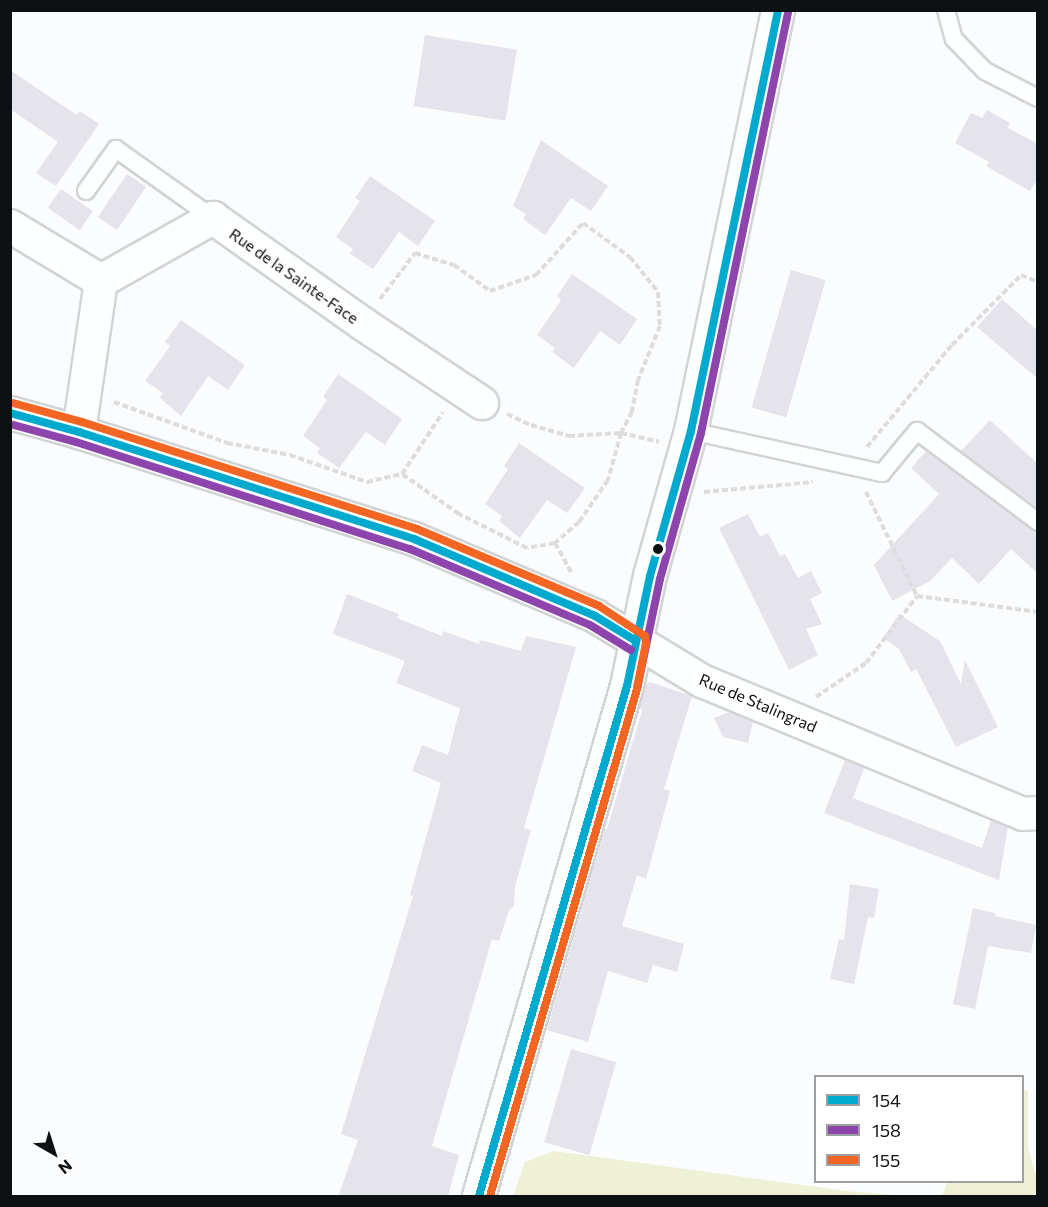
<!DOCTYPE html>
<html>
<head>
<meta charset="utf-8">
<style>
	body { margin:0 }
	#map { position:relative; width:1048px; height:1207px; overflow:hidden; background:#fbfcfd; font-family:Commissioner,sans-serif }
	div>[style] { position:absolute }
	[style*='--x'] { left:calc(var(--x)*1px); top:calc(var(--y)*1px); width:calc(var(--w)*1px); rotate:calc(var(--a)*1deg) }
	.green>* { inset:0; background:#eef1d6 }
	.building>* { inset:0; background:#e5e4ed; transform-origin:0 0 }
	.path>* { height:4px; margin-top:-2px; transform-origin:0; background:repeating-linear-gradient(90deg,#ddddde 0 6px,transparent 0 9px) }
	.roads { filter:drop-shadow(2px 0 #d2d3d5) drop-shadow(-2px 0 #d2d3d5) drop-shadow(0 2px #d2d3d5) drop-shadow(0 -2px #d2d3d5) }
	.lane>* { height:16px; margin:-8px; padding:0 8px; transform-origin:8px; border-radius:8px; background:#feffff }
	.street>* { height:32px; margin:-16px; padding:0 16px; transform-origin:16px; border-radius:16px; background:#feffff }
	.bus-1>* { height:8px; margin:-4px; padding:0 4px; transform-origin:4px; border-radius:4px; background:#00a9ce }
	.bus-2>* { height:8px; margin:-4px; padding:0 4px; transform-origin:4px; border-radius:4px; background:#8e44ad }
	.bus-3>* { height:8px; margin:-4px; padding:0 4px; transform-origin:4px; border-radius:4px; background:#f26522 }
	.dots>* { width:16px; height:16px; translate:-50% -50%; box-sizing:border-box; border:3px solid #fff; border-radius:50% }
	span { translate:-50% -50%; white-space:nowrap; text-align:center; line-height:1.15; -webkit-text-stroke:6px #fff; paint-order:stroke }
	.street-label { font-size:16px; color:#0e1114 }
	.frame { position:absolute; inset:0; border:12px solid #0e1114; pointer-events:none }
	.legend { position:absolute; left:814px; top:1075px; width:210px; height:108px; box-sizing:border-box; background:#fff; border:2px solid #9fa0a1; margin:0; padding:8px 10px; list-style:none; font-size:18px; color:#0e1114 }
	.legend li { display:flex; align-items:center; gap:12px; height:30px }
	.legend b { width:30px; border:2px solid #9fa0a1 }
	.north { position:absolute; left:24px; top:1123px; width:60px; height:60px; -webkit-text-stroke:4px #fff; paint-order:stroke; rotate:141deg; font-size:16px; font-weight:700; line-height:24px; text-align:center; color:#0e1114 }
	.north::after { content:''; display:block; margin:auto; width:21px; height:27px; background:#0e1114; clip-path:polygon(50% 0,100% 100%,50% 72%,0 100%) }
</style>
</head>
<body>
<div id="map">
	<div class="green">
		<i style="clip-path:polygon(1023px 1089px,1028px 1091px,1028px 1148px,1037px 1179px,1037px 1196px,942px 1196px,947px 1182px,1022px 1182px)"></i>
		<i style="clip-path:polygon(554px 1151px,846px 1191px,906px 1196px,513px 1196px,525px 1162px)"></i>
	</div>
	<div class="building">
		<i style="left:425px;top:35px;width:93px;height:72px;rotate:9deg"></i>
		<i style="clip-path:polygon(10px 70px,77px 115px,80px 111px,99px 124px,56px 186px,36px 173px,58px 142px,10px 109px)"></i>
		<i style="clip-path:polygon(987px 110px,1010px 123px,1008px 128px,1038px 144px,1038px 178px,1030px 191px,986px 166px,989px 162px,955px 143px,971px 113px,982px 118px)"></i>
		<i style="clip-path:polygon(541px 140px,608px 186px,591px 211px,571px 198px,545px 235px,523px 219px,526px 214px,513px 206px)"></i>
		<i style="left:127px;top:174px;width:23px;height:52px;rotate:34deg"></i>
		<i style="clip-path:polygon(370px 176px,435px 221px,418px 246px,399px 232px,373px 269px,350px 254px,353px 249px,336px 237px,360px 201px,355px 198px)"></i>
		<i style="left:61px;top:189px;width:39px;height:23px;rotate:35deg"></i>
		<i style="left:791px;top:270px;width:36px;height:143px;rotate:16deg"></i>
		<i style="clip-path:polygon(572px 274px,637px 319px,620px 345px,600px 331px,574px 368px,552px 352px,555px 348px,537px 335px,561px 300px,557px 296px)"></i>
		<i style="clip-path:polygon(1002px 299px,1038px 331px,1038px 379px,977px 327px)"></i>
		<i style="clip-path:polygon(181px 320px,245px 365px,228px 390px,208px 376px,181px 416px,160px 398px,163px 393px,145px 381px,170px 346px,165px 342px)"></i>
		<i style="clip-path:polygon(338px 374px,402px 419px,385px 445px,366px 432px,339px 468px,317px 453px,320px 448px,303px 436px,327px 400px,323px 397px)"></i>
		<i style="clip-path:polygon(990px 420px,1038px 464px,1038px 508px,961px 451px)"></i>
		<i style="clip-path:polygon(519px 443px,585px 488px,567px 513px,547px 500px,520px 538px,499px 521px,502px 516px,485px 504px,508px 469px,504px 466px)"></i>
		<i style="clip-path:polygon(926px 451px,1038px 532px,1038px 574px,1011px 549px,979px 584px,952px 558px,930px 581px,892px 601px,874px 565px,939px 494px,911px 468px)"></i>
		<i style="clip-path:polygon(748px 514px,760px 537px,768px 533px,780px 556px,785px 554px,798px 578px,811px 571px,822px 593px,810px 599px,822px 624px,806px 629px,818px 655px,789px 670px,719px 528px)"></i>
		<i style="clip-path:polygon(347px 594px,399px 614px,397px 618px,442px 636px,443px 631px,479px 644px,480px 640px,521px 651px,526px 636px,576px 647px,524px 828px,531px 830px,515px 886px,514px 906px,509px 910px,499px 941px,492px 939px,432px 1146px,459px 1155px,448px 1197px,338px 1197px,358px 1140px,341px 1134px,413px 896px,410px 895px,441px 783px,412px 771px,422px 745px,448px 755px,460px 708px,396px 683px,405px 661px,333px 634px)"></i>
		<i style="clip-path:polygon(899px 614px,940px 641px,961px 684px,965px 660px,998px 727px,956px 747px,916px 669px,911px 672px,899px 649px,883px 638px)"></i>
		<i style="clip-path:polygon(650px 682px,692px 696px,664px 789px,670px 791px,646px 879px,637px 875px,622px 926px,684px 944px,677px 972px,653px 965px,647px 983px,608px 971px,588px 1042px,547px 1030px,605px 828px,607px 829px,642px 711px,640px 707px,646px 684px)"></i>
		<i style="clip-path:polygon(729px 712px,753px 722px,748px 743px,723px 737px,714px 718px)"></i>
		<i style="clip-path:polygon(845px 760px,864px 768px,853px 798px,982px 848px,991px 820px,1008px 827px,999px 880px,824px 813px)"></i>
		<i style="clip-path:polygon(850px 884px,879px 889px,874px 918px,868px 917px,854px 984px,830px 979px,839px 939px,844px 940px)"></i>
		<i style="clip-path:polygon(973px 908px,995px 913px,995px 916px,1036px 925px,1031px 953px,988px 946px,975px 1009px,953px 1004px)"></i>
		<i style="left:571px;top:1049px;width:47px;height:97px;rotate:16deg"></i>
	</div>
	<div class="path">
		<i style="--x:380;--y:299;--w:58;--a:-52.7"></i>
		<i style="--x:415;--y:253;--w:41;--a:17.1"></i>
		<i style="--x:454;--y:265;--w:44;--a:35.8"></i>
		<i style="--x:490;--y:291;--w:49;--a:-19.2"></i>
		<i style="--x:536;--y:275;--w:70;--a:-47.9"></i>
		<i style="--x:583;--y:223;--w:58;--a:35.9"></i>
		<i style="--x:630;--y:257;--w:45;--a:51.3"></i>
		<i style="--x:658;--y:292;--w:34;--a:87"></i>
		<i style="--x:660;--y:326;--w:58;--a:112.2"></i>
		<i style="--x:638;--y:380;--w:33;--a:101"></i>
		<i style="--x:632;--y:412;--w:24;--a:118"></i>
		<i style="--x:621;--y:433;--w:49;--a:105.5"></i>
		<i style="--x:608;--y:480;--w:51;--a:124.6"></i>
		<i style="--x:579;--y:522;--w:32;--a:139"></i>
		<i style="--x:555;--y:543;--w:28;--a:170"></i>
		<i style="--x:527;--y:548;--w:76;--a:-153.4"></i>
		<i style="--x:459;--y:514;--w:70;--a:-144.9"></i>
		<i style="--x:402;--y:474;--w:74;--a:-56.5"></i>
		<i style="--x:114;--y:402;--w:120;--a:19.9"></i>
		<i style="--x:227;--y:443;--w:64;--a:10.8"></i>
		<i style="--x:290;--y:455;--w:82;--a:19.3"></i>
		<i style="--x:367;--y:482;--w:36;--a:-13"></i>
		<i style="--x:507;--y:414;--w:26;--a:25"></i>
		<i style="--x:531;--y:425;--w:40;--a:16"></i>
		<i style="--x:569;--y:436;--w:52;--a:-3.3"></i>
		<i style="--x:621;--y:433;--w:39;--a:13"></i>
		<i style="--x:867;--y:447;--w:133;--a:-50.2"></i>
		<i style="--x:952;--y:345;--w:98;--a:-45.4"></i>
		<i style="--x:1021;--y:275;--w:18;--a:22"></i>
		<i style="--x:704;--y:492;--w:109;--a:-5.2"></i>
		<i style="--x:866;--y:492;--w:116;--a:63.9"></i>
		<i style="--x:555;--y:543;--w:35;--a:61"></i>
		<i style="--x:816;--y:697;--w:60;--a:-34.2"></i>
		<i style="--x:866;--y:663;--w:84;--a:-52.7"></i>
		<i style="--x:917;--y:596;--w:122;--a:7.5"></i>
	</div>
	<div class="roads">
		<div class="lane">
			<i style="--x:946;--y:10;--w:30;--a:75"></i>
			<i style="--x:954;--y:39;--w:45;--a:45.9"></i>
			<i style="--x:985;--y:71;--w:59;--a:27"></i>
			<i style="--x:86;--y:191;--w:52;--a:-54.5"></i>
			<i style="--x:116;--y:149;--w:119;--a:35.4"></i>
			<i style="--x:691;--y:431;--w:196;--a:12.4"></i>
			<i style="--x:882;--y:473;--w:55;--a:-50.2"></i>
			<i style="--x:917;--y:431;--w:151;--a:36.9"></i>
		</div>
		<div class="street">
			<i style="--x:10;--y:226;--w:106;--a:31.1"></i>
			<i style="--x:101;--y:281;--w:153;--a:98.3"></i>
			<i style="--x:101;--y:281;--w:129;--a:-29.4"></i>
			<i style="--x:213;--y:218;--w:184;--a:35.2"></i>
			<i style="--x:363;--y:324;--w:143;--a:33.6"></i>
			<i style="--x:10;--y:413;--w:72;--a:15.4"></i>
			<i style="--x:79;--y:432;--w:352;--a:17.7"></i>
			<i style="--x:414;--y:539;--w:197;--a:23"></i>
			<i style="--x:595;--y:616;--w:125;--a:31.3"></i>
			<i style="--x:702;--y:681;--w:347;--a:22.5"></i>
			<i style="--x:1023;--y:814;--w:15;--a:-4"></i>
			<i style="--x:479;--y:1196;--w:531;--a:-73.82"></i>
			<i style="--x:627;--y:686;--w:112;--a:-78.2"></i>
			<i style="--x:650;--y:576;--w:151;--a:-74.2"></i>
			<i style="--x:691;--y:431;--w:430;--a:-78.3"></i>
		</div>
	</div>
	<div class="bus-1">
		<i style="--x:10;--y:413;--w:72;--a:15.4"></i>
		<i style="--x:79;--y:432;--w:352;--a:17.7"></i>
		<i style="--x:414;--y:539;--w:197;--a:23"></i>
		<i style="--x:595;--y:616;--w:48;--a:31.4"></i>
		<i style="--x:479;--y:1196;--w:531;--a:-73.82"></i>
		<i style="--x:627;--y:686;--w:112;--a:-78.2"></i>
		<i style="--x:650;--y:576;--w:151;--a:-74.2"></i>
		<i style="--x:691;--y:431;--w:430;--a:-78.3"></i>
	</div>
	<div class="bus-2">
		<i style="--x:10;--y:424;--w:68;--a:15.3"></i>
		<i style="--x:76;--y:442;--w:351;--a:17.8"></i>
		<i style="--x:410;--y:549;--w:195;--a:22.9"></i>
		<i style="--x:590;--y:625;--w:48;--a:31.4"></i>
		<i style="--x:490;--y:1196;--w:528;--a:-73.83"></i>
		<i style="--x:637;--y:689;--w:112;--a:-78.2"></i>
		<i style="--x:660;--y:579;--w:152;--a:-74.3"></i>
		<i style="--x:701;--y:433;--w:430;--a:-78.3"></i>
	</div>
	<div class="bus-3">
		<i style="--x:13;--y:403;--w:72;--a:15.4"></i>
		<i style="--x:82;--y:422;--w:352;--a:17.7"></i>
		<i style="--x:417;--y:529;--w:198;--a:22.9"></i>
		<i style="--x:599;--y:606;--w:55;--a:33.1"></i>
		<i style="--x:645;--y:636;--w:7;--a:82"></i>
		<i style="--x:646;--y:643;--w:47;--a:101.1"></i>
		<i style="--x:637;--y:689;--w:528;--a:106.17"></i>
	</div>
	<div class="dots">
		<i style="left:658px;top:549px;background:#0e1114"></i>
	</div>
	<div class="street-label">
		<span style="left:294px;top:276px;rotate:35deg">Rue de la Sainte-Face</span>
		<span style="left:758px;top:703px;rotate:23deg">Rue de Stalingrad</span>
	</div>
	<div class="frame"></div>
	<ul class="legend">
	<li><b style="height:8px;background:#00a9ce"></b>154</li>
	<li><b style="height:8px;background:#8e44ad"></b>158</li>
	<li><b style="height:8px;background:#f26522"></b>155</li>
	</ul>
	<div class="north">N</div>
</div>
</body>
</html>
